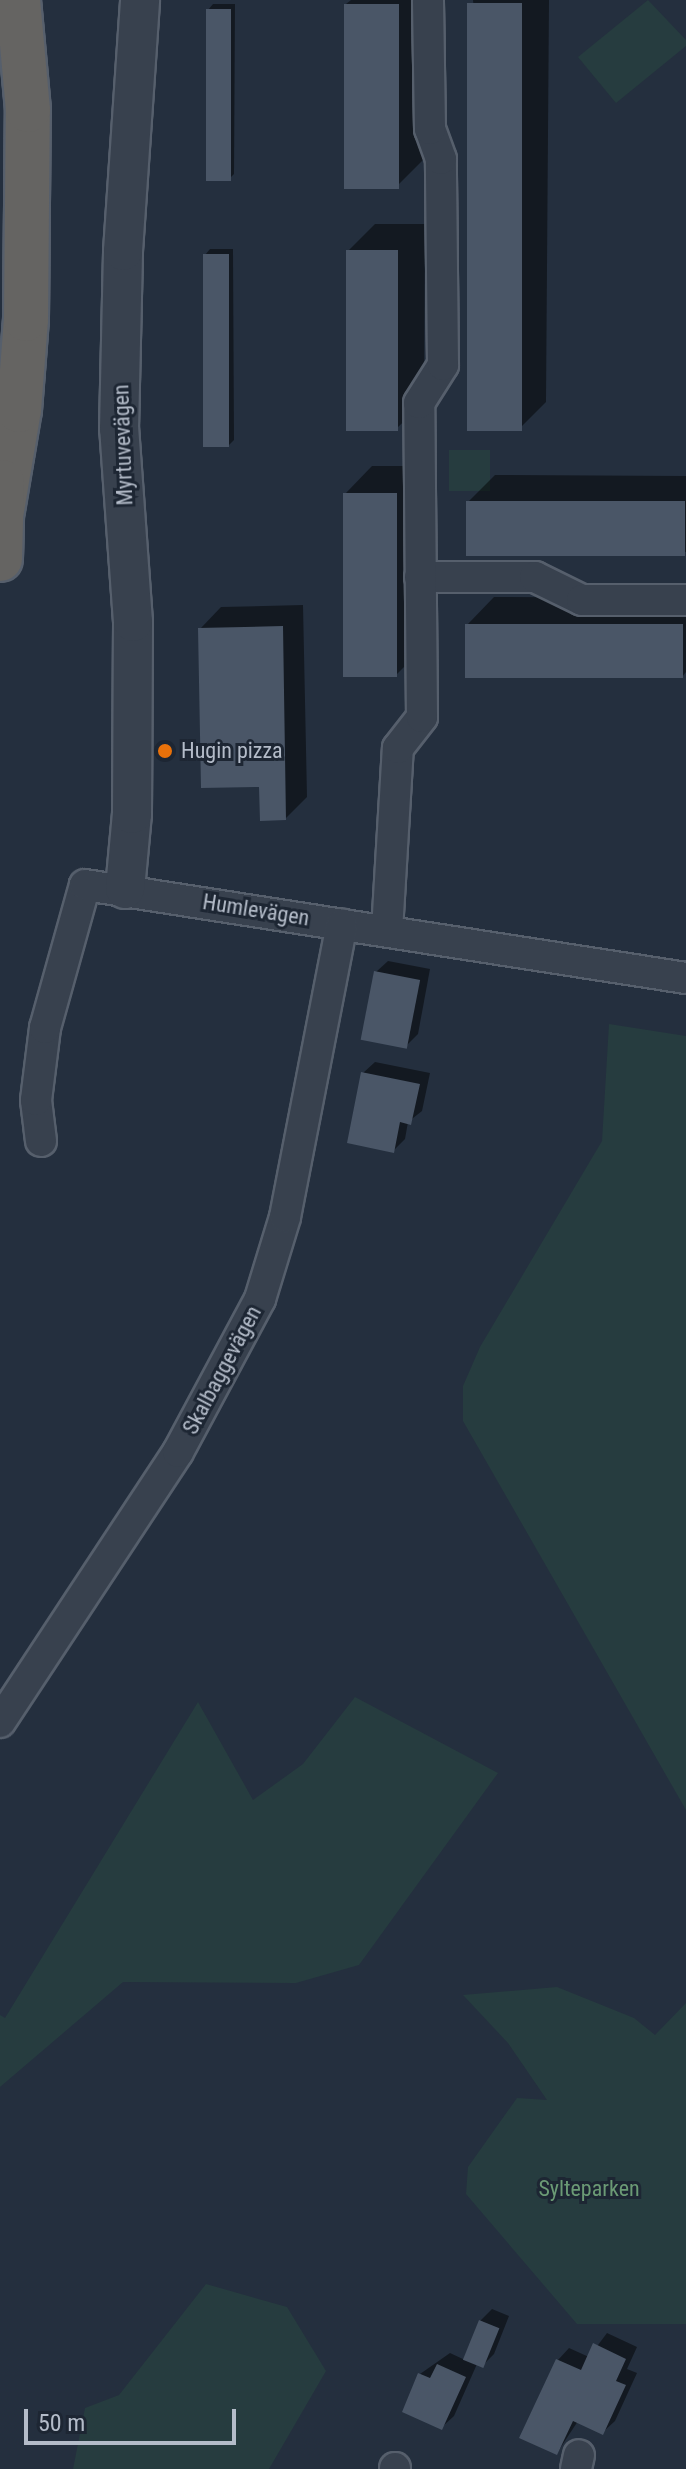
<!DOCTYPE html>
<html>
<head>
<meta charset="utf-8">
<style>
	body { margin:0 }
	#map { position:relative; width:686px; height:2469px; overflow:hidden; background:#242f3e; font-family:"Roboto Condensed",sans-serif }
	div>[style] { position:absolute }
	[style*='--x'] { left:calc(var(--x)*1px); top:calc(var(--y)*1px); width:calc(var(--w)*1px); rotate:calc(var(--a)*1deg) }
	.green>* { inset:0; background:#263c3f; transform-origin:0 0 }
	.shadow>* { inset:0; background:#0007 }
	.building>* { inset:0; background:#4a5667; transform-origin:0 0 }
	.roads { filter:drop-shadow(2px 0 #565f6c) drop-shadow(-2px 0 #565f6c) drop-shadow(0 2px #565f6c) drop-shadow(0 -2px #565f6c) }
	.minor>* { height:30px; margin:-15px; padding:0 15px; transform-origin:15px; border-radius:15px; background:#38414e }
	.tertiary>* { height:38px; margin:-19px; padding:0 19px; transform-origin:19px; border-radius:19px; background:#38414e }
	.trunk>* { height:44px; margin:-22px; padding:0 22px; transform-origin:22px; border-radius:22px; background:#656462 }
	.dots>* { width:22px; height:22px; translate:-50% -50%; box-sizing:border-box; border:4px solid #1d2633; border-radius:50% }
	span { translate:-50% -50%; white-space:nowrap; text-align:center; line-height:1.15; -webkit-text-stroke:6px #1d2633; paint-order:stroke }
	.street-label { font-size:22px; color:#b4bcc9 }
	.poi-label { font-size:22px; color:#b4bcc9 }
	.left { translate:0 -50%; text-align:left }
	.park-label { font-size:22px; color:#6b9a75 }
	.scale { position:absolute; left:24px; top:2409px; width:212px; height:36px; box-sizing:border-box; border:4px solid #b4bcc9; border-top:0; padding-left:10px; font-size:24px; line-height:28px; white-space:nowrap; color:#b4bcc9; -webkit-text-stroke:6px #1d2633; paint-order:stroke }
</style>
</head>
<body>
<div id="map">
	<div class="green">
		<i style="clip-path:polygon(648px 0,686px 40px,686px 46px,616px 103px,578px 57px)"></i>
		<i style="left:449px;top:450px;width:41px;height:41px"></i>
		<i style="clip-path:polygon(609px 1024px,686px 1036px,686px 1810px,463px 1421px,463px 1386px,480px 1347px,602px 1141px)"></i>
		<i style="clip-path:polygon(355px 1697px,498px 1773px,359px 1965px,296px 1983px,123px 1982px,0 2087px,0 2015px,5px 2018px,198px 1702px,253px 1800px,303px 1764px)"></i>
		<i style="clip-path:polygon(557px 1987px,634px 2018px,655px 2035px,686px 2003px,686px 2324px,577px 2324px,466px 2194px,468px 2167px,517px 2098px,547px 2100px,508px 2043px,463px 1995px)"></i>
		<i style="clip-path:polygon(206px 2284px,287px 2307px,326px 2371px,269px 2469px,73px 2469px,85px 2408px,119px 2395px)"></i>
	</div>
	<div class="shadow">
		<i style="clip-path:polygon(351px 0,425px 0,424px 159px,396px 187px,346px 4px)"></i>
		<i style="clip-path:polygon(473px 0,549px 0,546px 402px,519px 429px)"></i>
		<i style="clip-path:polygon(213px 4px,235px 4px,234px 174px,229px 179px,208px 10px)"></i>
		<i style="clip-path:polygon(375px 224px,425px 224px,424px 402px,396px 429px,348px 251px)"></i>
		<i style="clip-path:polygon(210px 249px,233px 249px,234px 440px,229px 445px,205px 255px)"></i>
		<i style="clip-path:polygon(372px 466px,423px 466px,423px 648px,396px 675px,345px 494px)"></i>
		<i style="clip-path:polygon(495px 475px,686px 476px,686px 552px,468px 502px)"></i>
		<i style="clip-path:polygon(494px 597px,686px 598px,686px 672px,682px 677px,467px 625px)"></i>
		<i style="clip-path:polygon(303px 605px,307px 797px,286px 818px,261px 785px,200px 629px,221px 607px)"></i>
		<i style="clip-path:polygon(388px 961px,430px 969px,418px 1034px,406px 1046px,376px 972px)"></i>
		<i style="clip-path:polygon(375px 1062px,430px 1073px,422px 1111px,408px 1122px,405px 1139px,393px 1151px,363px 1073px)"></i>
		<i style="clip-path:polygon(492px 2309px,509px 2316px,494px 2354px,482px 2366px,477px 2364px,454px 2416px,442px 2427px,420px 2374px,450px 2353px,465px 2360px,480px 2321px)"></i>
		<i style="clip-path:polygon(607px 2333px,637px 2347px,627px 2369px,637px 2373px,615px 2421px,603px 2432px,578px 2421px,557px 2453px,558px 2360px,569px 2348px,589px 2357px)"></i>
	</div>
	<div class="building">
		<i style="left:467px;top:3px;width:55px;height:428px"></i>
		<i style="left:344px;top:4px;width:55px;height:185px"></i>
		<i style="left:206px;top:9px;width:25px;height:172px"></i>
		<i style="left:346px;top:250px;width:52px;height:181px"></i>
		<i style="left:203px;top:254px;width:26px;height:193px"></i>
		<i style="left:343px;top:493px;width:54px;height:184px"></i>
		<i style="left:466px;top:501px;width:219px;height:55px"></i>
		<i style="left:465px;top:624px;width:218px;height:54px"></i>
		<i style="clip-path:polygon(283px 626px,286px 820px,260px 821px,259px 787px,201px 788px,198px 628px)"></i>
		<i style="left:374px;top:971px;width:47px;height:70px;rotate:11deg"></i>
		<i style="clip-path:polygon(361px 1072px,420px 1084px,411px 1125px,400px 1122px,394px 1153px,347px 1143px)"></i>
		<i style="left:479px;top:2320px;width:22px;height:43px;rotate:22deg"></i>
		<i style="clip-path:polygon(593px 2343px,626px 2359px,616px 2381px,626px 2385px,603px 2435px,573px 2421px,557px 2455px,519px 2438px,556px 2359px,581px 2370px)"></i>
		<i style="clip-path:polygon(437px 2364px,466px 2377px,442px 2430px,402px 2412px,418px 2373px,430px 2378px)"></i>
	</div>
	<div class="roads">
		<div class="minor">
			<i style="--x:420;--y:577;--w:115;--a:0"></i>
			<i style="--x:535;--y:577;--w:52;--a:26.1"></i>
			<i style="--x:582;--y:600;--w:104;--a:0"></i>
			<i style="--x:387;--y:931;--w:183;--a:-86.6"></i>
			<i style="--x:398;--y:748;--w:39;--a:-52"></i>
			<i style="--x:422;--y:717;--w:314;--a:-90.5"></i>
			<i style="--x:419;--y:403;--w:45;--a:-57.7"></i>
			<i style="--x:443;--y:365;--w:206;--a:-90.6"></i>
			<i style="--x:441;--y:159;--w:32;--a:-110"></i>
			<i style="--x:430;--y:129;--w:129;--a:-90.9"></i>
			<i style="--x:41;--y:1141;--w:41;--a:-97"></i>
			<i style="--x:36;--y:1100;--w:73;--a:-82.9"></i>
			<i style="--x:45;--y:1028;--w:148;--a:-74.4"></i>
			<i style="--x:85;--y:885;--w:608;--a:8.8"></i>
			<i style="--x:0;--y:1722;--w:323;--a:-56.6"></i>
			<i style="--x:178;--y:1452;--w:174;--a:-61.8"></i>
			<i style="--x:260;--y:1299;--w:86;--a:-73"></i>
			<i style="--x:285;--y:1217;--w:298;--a:-79"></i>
			<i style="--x:395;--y:2469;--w:1;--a:-90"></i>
			<i style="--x:576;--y:2469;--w:14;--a:-78"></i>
		</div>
		<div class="tertiary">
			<i style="--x:125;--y:889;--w:75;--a:-84.7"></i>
			<i style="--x:132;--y:814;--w:192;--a:-89.7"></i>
			<i style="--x:133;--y:622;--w:194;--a:-94.1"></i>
			<i style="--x:119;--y:429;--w:178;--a:-88.7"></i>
			<i style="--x:123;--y:251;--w:252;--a:-86.1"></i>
		</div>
		<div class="trunk">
			<i style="--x:2;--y:510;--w:101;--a:-80.4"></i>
			<i style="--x:19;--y:410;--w:91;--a:-85.6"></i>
			<i style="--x:26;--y:319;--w:209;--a:-89.5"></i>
			<i style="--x:28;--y:110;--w:110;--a:-95.2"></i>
			<i style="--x:0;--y:559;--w:77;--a:-88.5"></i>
		</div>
	</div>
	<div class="dots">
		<i style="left:165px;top:751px;background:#e8710a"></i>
	</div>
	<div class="street-label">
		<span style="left:123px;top:445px;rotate:-92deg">Myrtuvevägen</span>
		<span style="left:256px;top:910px;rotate:9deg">Humlevägen</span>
		<span style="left:222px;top:1370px;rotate:-62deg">Skalbaggevägen</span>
	</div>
	<div class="poi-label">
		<span class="left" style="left:181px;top:751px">Hugin pizza</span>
	</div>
	<div class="park-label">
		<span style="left:589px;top:2189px">Sylteparken</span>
	</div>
	<div class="scale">50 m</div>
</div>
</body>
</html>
